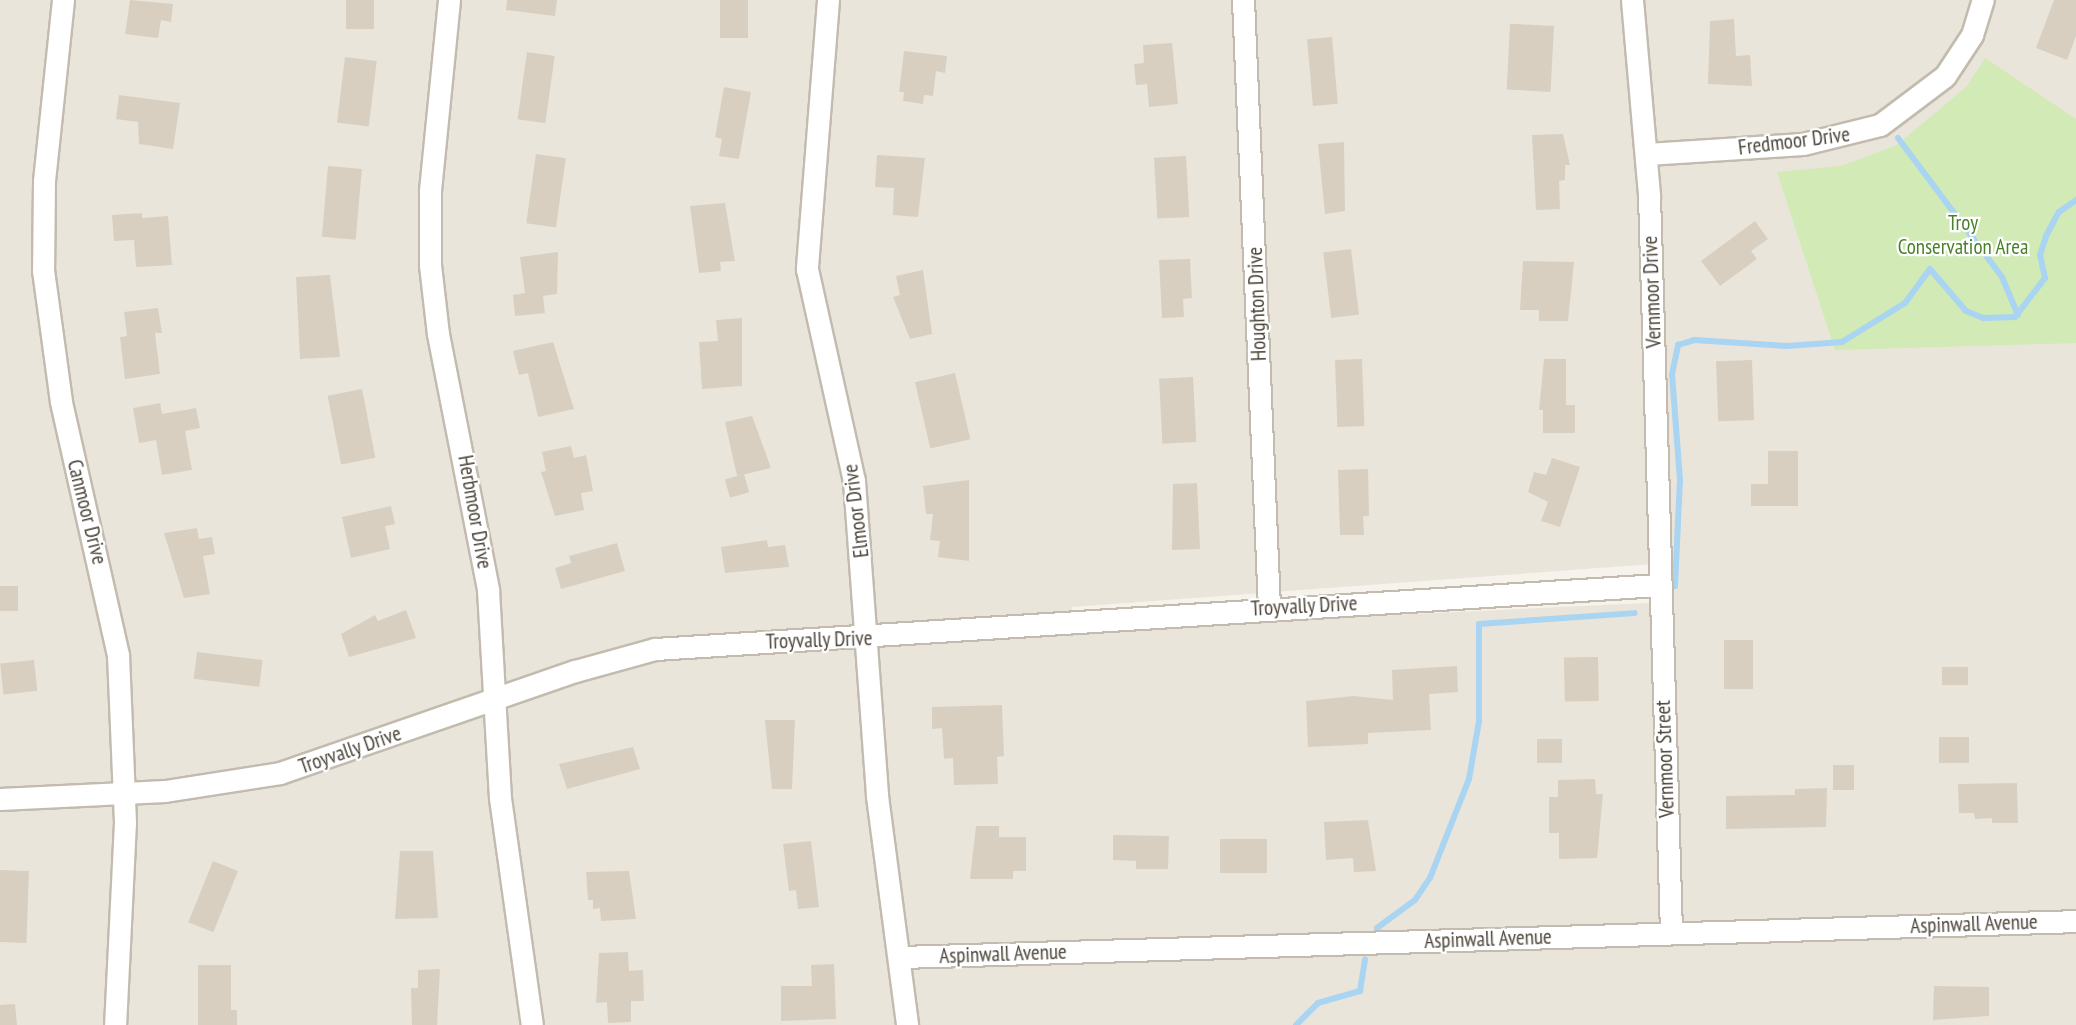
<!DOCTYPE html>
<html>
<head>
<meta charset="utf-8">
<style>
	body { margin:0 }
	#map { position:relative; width:2076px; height:1025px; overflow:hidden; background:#f6f3ec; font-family:"PT Sans Narrow",sans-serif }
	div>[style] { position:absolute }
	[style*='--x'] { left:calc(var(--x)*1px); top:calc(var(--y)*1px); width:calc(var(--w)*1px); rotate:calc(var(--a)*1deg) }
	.residential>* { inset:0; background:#eae5da }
	.green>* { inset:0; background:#d2eab5 }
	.stream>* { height:6px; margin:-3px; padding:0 3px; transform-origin:3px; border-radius:3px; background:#a9d4f2 }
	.building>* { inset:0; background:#d8cfc1; transform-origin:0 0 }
	.roads { filter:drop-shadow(2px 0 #c2bbae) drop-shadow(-2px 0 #c2bbae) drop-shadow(0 2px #c2bbae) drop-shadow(0 -2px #c2bbae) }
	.street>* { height:21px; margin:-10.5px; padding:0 10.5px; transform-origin:10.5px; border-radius:10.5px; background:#fff }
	span { translate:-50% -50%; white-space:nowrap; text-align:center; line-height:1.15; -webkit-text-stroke:4.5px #fff; paint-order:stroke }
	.street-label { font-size:21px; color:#4b4439 }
	.park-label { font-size:21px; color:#4a7f2a }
</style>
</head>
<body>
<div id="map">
	<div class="residential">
		<i style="clip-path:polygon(evenodd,0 0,2076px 0,2076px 1025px,0 1025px,0 0,1667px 563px,1668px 602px,1072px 630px,1072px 607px,1667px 563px)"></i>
	</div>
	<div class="green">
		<i style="clip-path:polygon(1985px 58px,2076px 119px,2076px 343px,1835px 350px,1777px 172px,1840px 166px,1897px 145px,1967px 86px)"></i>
	</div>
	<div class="stream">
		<i style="--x:1898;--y:138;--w:174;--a:53.2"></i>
		<i style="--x:2002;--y:277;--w:41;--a:67.2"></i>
		<i style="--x:1675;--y:586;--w:106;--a:-87.3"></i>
		<i style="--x:1680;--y:480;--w:106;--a:-94.3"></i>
		<i style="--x:1672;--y:374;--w:30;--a:-78"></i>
		<i style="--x:1678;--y:345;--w:17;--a:-17"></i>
		<i style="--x:1694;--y:340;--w:93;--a:3.7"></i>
		<i style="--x:1787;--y:346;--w:55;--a:-4.2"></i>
		<i style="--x:1842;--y:342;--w:74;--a:-31.8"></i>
		<i style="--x:1905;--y:303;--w:42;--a:-53.7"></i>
		<i style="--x:1930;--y:269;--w:55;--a:49.4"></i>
		<i style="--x:1966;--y:311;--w:18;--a:22"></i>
		<i style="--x:1983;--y:318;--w:32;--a:-2"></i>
		<i style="--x:2015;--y:317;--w:49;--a:-52.4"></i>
		<i style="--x:2045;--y:278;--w:24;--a:-102"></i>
		<i style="--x:2040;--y:255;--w:20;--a:-72"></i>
		<i style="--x:2046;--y:236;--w:27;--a:-62"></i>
		<i style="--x:2059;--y:212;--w:21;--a:-35"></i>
		<i style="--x:1377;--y:928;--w:47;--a:-36.4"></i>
		<i style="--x:1415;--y:900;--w:27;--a:-56"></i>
		<i style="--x:1430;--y:878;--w:106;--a:-68.5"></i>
		<i style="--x:1469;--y:779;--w:59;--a:-80.2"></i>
		<i style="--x:1479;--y:721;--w:97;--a:-90"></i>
		<i style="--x:1479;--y:624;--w:156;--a:-4"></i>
		<i style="--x:1296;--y:1025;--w:31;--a:-45"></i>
		<i style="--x:1318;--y:1003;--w:44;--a:-15.9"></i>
		<i style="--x:1360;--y:991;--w:32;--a:-81"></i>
	</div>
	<div class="building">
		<i style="clip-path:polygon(130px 0,173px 4px,171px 22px,161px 20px,158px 38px,125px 34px)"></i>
		<i style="left:346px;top:0;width:28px;height:29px"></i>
		<i style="clip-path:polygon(507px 0,557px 0,555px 16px,506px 10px)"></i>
		<i style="left:720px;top:0;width:28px;height:38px"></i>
		<i style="clip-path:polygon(2054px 0,2076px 0,2076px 36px,2067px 60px,2036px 48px)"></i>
		<i style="clip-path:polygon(1734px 19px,1736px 56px,1750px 55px,1752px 86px,1708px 84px,1710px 21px)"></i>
		<i style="left:1554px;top:26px;width:66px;height:44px;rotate:93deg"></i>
		<i style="left:1332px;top:37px;width:67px;height:25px;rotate:85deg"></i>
		<i style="clip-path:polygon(1172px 43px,1178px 104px,1149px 107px,1147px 84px,1136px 85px,1134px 64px,1144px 63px,1143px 45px)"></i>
		<i style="clip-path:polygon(904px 51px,947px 56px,945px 73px,936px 71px,933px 96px,924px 95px,923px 104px,903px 101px,904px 92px,899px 92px)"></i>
		<i style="left:527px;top:52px;width:28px;height:68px;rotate:8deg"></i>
		<i style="left:345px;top:57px;width:32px;height:66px;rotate:7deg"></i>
		<i style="clip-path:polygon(724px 87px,751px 92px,739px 159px,719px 156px,722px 139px,715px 137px)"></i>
		<i style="clip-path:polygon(119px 95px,180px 103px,173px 149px,139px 144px,138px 122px,116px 119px)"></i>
		<i style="clip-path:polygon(1563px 134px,1570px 165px,1565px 165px,1565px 180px,1559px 181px,1560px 209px,1536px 210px,1532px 135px)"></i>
		<i style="clip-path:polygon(1344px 142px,1345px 211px,1325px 214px,1318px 144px)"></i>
		<i style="left:536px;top:154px;width:30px;height:70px;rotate:8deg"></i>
		<i style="clip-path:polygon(877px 155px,925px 158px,918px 217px,893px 215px,894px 188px,875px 187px)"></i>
		<i style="left:1186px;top:156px;width:61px;height:32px;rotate:87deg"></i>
		<i style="left:328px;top:166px;width:34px;height:71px;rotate:5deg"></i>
		<i style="clip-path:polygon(725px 203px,735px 261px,720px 262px,721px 271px,699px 273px,690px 206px)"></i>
		<i style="clip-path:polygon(142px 213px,142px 218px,168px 216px,172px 265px,136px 267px,134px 240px,114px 241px,112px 215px)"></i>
		<i style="clip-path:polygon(1755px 221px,1768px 239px,1751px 251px,1757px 259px,1720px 286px,1701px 261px)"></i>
		<i style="left:1351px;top:249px;width:66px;height:28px;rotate:83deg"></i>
		<i style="clip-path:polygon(558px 252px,557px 294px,543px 296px,545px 313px,515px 316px,513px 295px,525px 293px,520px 257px)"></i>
		<i style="clip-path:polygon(1190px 259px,1192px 298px,1183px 299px,1184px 317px,1162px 318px,1159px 260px)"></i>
		<i style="clip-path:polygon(1523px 261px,1574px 262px,1568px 321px,1539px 321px,1539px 310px,1520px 310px)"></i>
		<i style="clip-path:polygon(923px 270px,932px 334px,910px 339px,893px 297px,900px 295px,896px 276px)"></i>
		<i style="clip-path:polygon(330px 275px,340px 357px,300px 359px,296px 277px)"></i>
		<i style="clip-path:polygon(158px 308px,162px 333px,155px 333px,160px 374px,125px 379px,120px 337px,127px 336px,124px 312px)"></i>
		<i style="clip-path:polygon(742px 318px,742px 386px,702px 389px,699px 342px,718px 341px,716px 320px)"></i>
		<i style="clip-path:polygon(553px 342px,574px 409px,538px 417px,528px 373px,519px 375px,513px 351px)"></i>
		<i style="left:1362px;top:359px;width:67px;height:27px;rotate:88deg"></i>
		<i style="clip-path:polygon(1544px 359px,1566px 359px,1566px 405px,1575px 405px,1575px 433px,1543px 433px,1543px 410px,1539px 410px)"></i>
		<i style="left:1752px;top:360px;width:60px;height:36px;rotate:88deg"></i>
		<i style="left:955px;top:373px;width:68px;height:41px;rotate:77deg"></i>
		<i style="left:1193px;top:377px;width:65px;height:34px;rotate:87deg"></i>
		<i style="left:362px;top:389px;width:70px;height:35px;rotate:79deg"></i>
		<i style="clip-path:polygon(160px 403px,162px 414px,196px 408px,200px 428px,185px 431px,192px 470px,162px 475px,156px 440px,139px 443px,133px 408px)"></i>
		<i style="clip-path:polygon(752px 416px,771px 468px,737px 476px,725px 422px)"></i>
		<i style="clip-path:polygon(571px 446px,574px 458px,586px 455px,593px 491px,581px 493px,584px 510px,555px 516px,541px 472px,546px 471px,542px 452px)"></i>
		<i style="clip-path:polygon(1768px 451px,1798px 451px,1798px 506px,1751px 506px,1751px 484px,1768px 484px)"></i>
		<i style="clip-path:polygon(1552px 458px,1580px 467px,1560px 527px,1541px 521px,1548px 502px,1528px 492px,1534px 472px,1546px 475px)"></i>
		<i style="clip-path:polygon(1368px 469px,1369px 516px,1363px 516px,1364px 535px,1340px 535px,1338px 470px)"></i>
		<i style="left:744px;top:474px;width:19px;height:20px;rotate:74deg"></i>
		<i style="clip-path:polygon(969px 480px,969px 561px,938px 557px,940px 541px,930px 540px,933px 514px,926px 514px,923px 486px)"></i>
		<i style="clip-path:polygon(1197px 483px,1200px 549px,1172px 550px,1173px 484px)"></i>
		<i style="clip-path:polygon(391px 506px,395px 524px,385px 526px,390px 549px,351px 558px,342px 517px)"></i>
		<i style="clip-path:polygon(197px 528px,199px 539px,212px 537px,215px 554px,203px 556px,210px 594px,184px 598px,164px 533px)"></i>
		<i style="clip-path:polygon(767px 540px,768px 547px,785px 545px,789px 567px,725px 573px,721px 547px)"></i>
		<i style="clip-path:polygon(617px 543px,625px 571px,561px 589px,555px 568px,571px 563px,569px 556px)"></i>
		<i style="left:0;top:586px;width:18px;height:25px"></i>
		<i style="clip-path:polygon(406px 610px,416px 638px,349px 657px,341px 634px,375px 615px,378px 621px)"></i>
		<i style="left:1724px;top:640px;width:29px;height:49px"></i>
		<i style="left:197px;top:652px;width:66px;height:27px;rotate:7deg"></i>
		<i style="left:1598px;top:657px;width:44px;height:34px;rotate:89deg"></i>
		<i style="left:34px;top:660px;width:31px;height:34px;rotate:84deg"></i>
		<i style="clip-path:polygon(1457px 666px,1458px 692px,1429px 694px,1431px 730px,1368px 733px,1368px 744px,1308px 747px,1306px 701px,1353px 696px,1393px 700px,1392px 670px)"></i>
		<i style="left:1942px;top:667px;width:26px;height:18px"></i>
		<i style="clip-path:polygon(1002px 705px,1004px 756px,997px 757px,998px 784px,954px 785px,953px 758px,944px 759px,942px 728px,932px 729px,932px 707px)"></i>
		<i style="clip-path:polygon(765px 720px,795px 720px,792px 789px,772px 789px)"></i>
		<i style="left:1969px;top:737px;width:26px;height:30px;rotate:90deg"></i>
		<i style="left:1537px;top:739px;width:25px;height:24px"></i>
		<i style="clip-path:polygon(633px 747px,640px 769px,567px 789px,559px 764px)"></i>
		<i style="left:1833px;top:765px;width:21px;height:25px"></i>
		<i style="clip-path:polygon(1595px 779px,1596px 794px,1603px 794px,1597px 858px,1559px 859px,1559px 833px,1549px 833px,1549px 797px,1558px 797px,1558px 780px)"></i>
		<i style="clip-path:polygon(2017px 783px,2018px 823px,1992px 823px,1992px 818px,1975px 819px,1974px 813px,1959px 813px,1958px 784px)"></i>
		<i style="clip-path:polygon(1827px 788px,1826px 827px,1726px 829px,1726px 796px,1795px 795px,1795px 789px)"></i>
		<i style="clip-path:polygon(1368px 820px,1376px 871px,1354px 872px,1353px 858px,1326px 860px,1324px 822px)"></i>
		<i style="clip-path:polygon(976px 826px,999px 826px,999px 837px,1026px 837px,1026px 871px,1013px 871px,1013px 879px,970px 879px)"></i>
		<i style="clip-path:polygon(1113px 835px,1169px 836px,1168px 869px,1136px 869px,1136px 861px,1113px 860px)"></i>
		<i style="left:1220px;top:839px;width:47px;height:34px"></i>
		<i style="clip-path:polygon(811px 841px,819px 907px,798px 909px,796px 890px,789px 891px,783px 844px)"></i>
		<i style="clip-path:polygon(400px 851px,433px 851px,438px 918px,395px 919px)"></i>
		<i style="left:213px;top:861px;width:27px;height:66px;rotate:22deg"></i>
		<i style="left:0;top:870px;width:29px;height:72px;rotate:2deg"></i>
		<i style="clip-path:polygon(629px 871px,636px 919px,601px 921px,600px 908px,593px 909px,593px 900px,588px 900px,586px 872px)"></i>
		<i style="clip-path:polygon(628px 952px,629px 971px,643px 970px,644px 1001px,631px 1001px,631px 1022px,608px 1023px,607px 1002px,596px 1003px,599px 953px)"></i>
		<i style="clip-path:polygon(834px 964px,836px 1019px,781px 1021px,781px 986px,812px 986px,811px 965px)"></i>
		<i style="clip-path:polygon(198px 965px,231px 965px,231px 1010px,237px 1010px,237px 1025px,198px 1025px)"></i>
		<i style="clip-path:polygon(440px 969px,437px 1025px,412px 1025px,411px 988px,418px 988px,418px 970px)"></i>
		<i style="clip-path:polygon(1934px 986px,1989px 987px,1989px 1016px,1933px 1020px)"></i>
		<i style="clip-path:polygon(15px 1004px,17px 1025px,0 1025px,0 1005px)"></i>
	</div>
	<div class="roads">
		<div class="street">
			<i style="--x:63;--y:0;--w:182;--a:96"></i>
			<i style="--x:44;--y:181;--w:89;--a:90.6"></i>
			<i style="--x:43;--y:270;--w:133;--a:82.2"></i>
			<i style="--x:61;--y:402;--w:259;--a:77.3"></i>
			<i style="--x:118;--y:655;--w:167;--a:87.6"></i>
			<i style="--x:125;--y:822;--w:203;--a:92.8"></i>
			<i style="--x:449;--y:0;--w:193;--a:95.7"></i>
			<i style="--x:430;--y:192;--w:73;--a:90"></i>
			<i style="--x:430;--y:265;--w:69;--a:83.4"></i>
			<i style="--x:438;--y:334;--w:261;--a:78.9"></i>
			<i style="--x:488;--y:590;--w:208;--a:86.7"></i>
			<i style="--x:500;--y:798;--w:229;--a:82"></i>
			<i style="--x:828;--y:0;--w:270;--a:94.5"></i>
			<i style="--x:807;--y:269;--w:217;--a:77.5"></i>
			<i style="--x:854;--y:481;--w:316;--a:85.8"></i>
			<i style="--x:877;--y:796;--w:231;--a:82.5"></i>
			<i style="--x:1243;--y:0;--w:609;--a:87.55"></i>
			<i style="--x:1632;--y:0;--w:196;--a:85"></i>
			<i style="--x:1649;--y:195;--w:738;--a:88.29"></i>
			<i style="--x:1647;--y:154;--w:156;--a:-3.7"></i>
			<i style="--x:1803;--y:144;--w:79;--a:-13.9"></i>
			<i style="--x:1880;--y:125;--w:81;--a:-37"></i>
			<i style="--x:1945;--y:76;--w:49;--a:-56.6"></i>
			<i style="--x:1972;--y:35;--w:37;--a:-73"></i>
			<i style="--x:0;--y:799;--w:165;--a:-2.8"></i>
			<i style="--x:165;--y:791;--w:116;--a:-8.9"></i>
			<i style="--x:280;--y:773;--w:312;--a:-19.1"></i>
			<i style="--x:575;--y:671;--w:83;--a:-15.4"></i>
			<i style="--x:655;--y:649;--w:1005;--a:-3.65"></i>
			<i style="--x:901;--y:957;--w:1176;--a:-1.75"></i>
		</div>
	</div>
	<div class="street-label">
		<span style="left:1794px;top:141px;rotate:-7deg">Fredmoor Drive</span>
		<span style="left:1652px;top:292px;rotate:-92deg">Vernmoor Drive</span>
		<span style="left:1257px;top:304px;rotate:-92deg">Houghton Drive</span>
		<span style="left:856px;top:511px;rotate:-97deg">Elmoor Drive</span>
		<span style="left:87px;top:512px;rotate:76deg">Canmoor Drive</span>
		<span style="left:475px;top:512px;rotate:80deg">Herbmoor Drive</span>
		<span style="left:1304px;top:606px;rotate:-3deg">Troyvally Drive</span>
		<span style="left:819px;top:640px;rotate:-2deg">Troyvally Drive</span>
		<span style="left:350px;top:750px;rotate:-19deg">Troyvally Drive</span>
		<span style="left:1665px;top:759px;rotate:-92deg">Vernmoor Street</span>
		<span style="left:1974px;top:924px;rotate:-2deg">Aspinwall Avenue</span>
		<span style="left:1488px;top:939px;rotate:-2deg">Aspinwall Avenue</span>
		<span style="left:1003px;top:954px;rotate:-2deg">Aspinwall Avenue</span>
	</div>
	<div class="park-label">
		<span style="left:1963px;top:235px">Troy<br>Conservation Area</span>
	</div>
</div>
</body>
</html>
